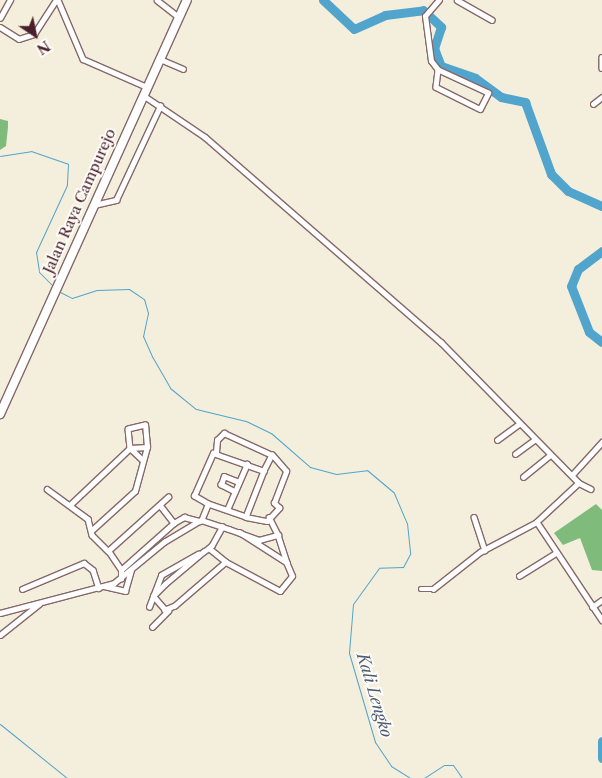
<!DOCTYPE html>
<html>
<head>
<meta charset="utf-8">
<style>
	body { margin:0 }
	#map { position:relative; width:602px; height:778px; overflow:hidden; background:#f4efdc; font-family:"Libre Caslon Text",serif }
	div>[style] { position:absolute }
	[style*='--x'] { left:calc(var(--x)*1px); top:calc(var(--y)*1px); width:calc(var(--w)*1px); rotate:calc(var(--a)*1deg) }
	.forest>* { inset:0; background:#7fbc7c }
	.stream>* { height:1px; margin:-0.5px; padding:0 0.5px; transform-origin:0.5px; border-radius:0.5px; background:#51a4cc }
	.river>* { height:9px; margin:-4.5px; padding:0 4.5px; transform-origin:4.5px; border-radius:4.5px; background:#51a4cc }
	.roads { filter:drop-shadow(1px 0 #866869) drop-shadow(-1px 0 #866869) drop-shadow(0 1px #866869) drop-shadow(0 -1px #866869) }
	.street>* { height:4.5px; margin:-2.25px; padding:0 2.25px; transform-origin:2.25px; border-radius:2.25px; background:#fff }
	.primary>* { height:8px; margin:-4px; padding:0 4px; transform-origin:4px; border-radius:4px; background:#fff }
	span { translate:-50% -50%; white-space:nowrap; text-align:center; line-height:1.15; -webkit-text-stroke:4px #fdfcf7; paint-order:stroke }
	.street-label { font-size:15px; color:#4a1f2b }
	.water-label { font-size:16px; color:#4d5b73; font-style:italic }
	.north { position:absolute; left:10px; top:10px; width:50px; height:50px; -webkit-text-stroke:4px #fdfcf7; paint-order:stroke; rotate:146deg; font-size:14px; font-weight:700; line-height:20px; text-align:center; color:#4a1f2b }
	.north::after { content:''; display:block; margin:auto; width:18px; height:22px; background:#4a1f2b; clip-path:polygon(50% 0,100% 100%,50% 72%,0 100%) }
</style>
</head>
<body>
<div id="map">
	<div class="forest">
		<i style="clip-path:polygon(0 119px,8px 121px,8px 127px,6px 146px,0 150px)"></i>
		<i style="clip-path:polygon(596px 504px,602px 510px,602px 571px,592px 570px,580px 538px,563px 545px,554px 533px)"></i>
	</div>
	<div class="stream">
		<i style="--x:0;--y:156;--w:31;--a:-9"></i>
		<i style="--x:31;--y:151;--w:39;--a:19"></i>
		<i style="--x:68;--y:164;--w:21;--a:93"></i>
		<i style="--x:67;--y:185;--w:74;--a:114.8"></i>
		<i style="--x:36;--y:252;--w:20;--a:81"></i>
		<i style="--x:39;--y:272;--w:23;--a:45"></i>
		<i style="--x:60;--y:292;--w:13;--a:27"></i>
		<i style="--x:72;--y:298;--w:26;--a:-18"></i>
		<i style="--x:97;--y:290;--w:32;--a:-2"></i>
		<i style="--x:129;--y:289;--w:18;--a:34"></i>
		<i style="--x:144;--y:299;--w:15;--a:74"></i>
		<i style="--x:148;--y:313;--w:24;--a:102"></i>
		<i style="--x:143;--y:336;--w:24;--a:66"></i>
		<i style="--x:153;--y:358;--w:34;--a:60"></i>
		<i style="--x:170;--y:388;--w:33;--a:39"></i>
		<i style="--x:196;--y:409;--w:51;--a:13.5"></i>
		<i style="--x:246;--y:421;--w:28;--a:26"></i>
		<i style="--x:271;--y:433;--w:52;--a:41.1"></i>
		<i style="--x:310;--y:467;--w:27;--a:15"></i>
		<i style="--x:336;--y:474;--w:31;--a:-7"></i>
		<i style="--x:367;--y:470;--w:35;--a:40"></i>
		<i style="--x:394;--y:493;--w:33;--a:67"></i>
		<i style="--x:407;--y:523;--w:31;--a:84"></i>
		<i style="--x:410;--y:554;--w:15;--a:118"></i>
		<i style="--x:403;--y:567;--w:24;--a:178"></i>
		<i style="--x:379;--y:568;--w:44;--a:125.8"></i>
		<i style="--x:353;--y:604;--w:49;--a:94.7"></i>
		<i style="--x:349;--y:653;--w:93;--a:73.7"></i>
		<i style="--x:375;--y:742;--w:29;--a:56"></i>
		<i style="--x:391;--y:766;--w:22;--a:32"></i>
		<i style="--x:0;--y:724;--w:86;--a:38.9"></i>
		<i style="--x:424;--y:778;--w:24;--a:-33"></i>
		<i style="--x:444;--y:765;--w:9;--a:0"></i>
		<i style="--x:453;--y:765;--w:16;--a:55"></i>
	</div>
	<div class="river">
		<i style="--x:323;--y:0;--w:42;--a:43.1"></i>
		<i style="--x:354;--y:29;--w:34;--a:-24"></i>
		<i style="--x:385;--y:15;--w:38;--a:-7"></i>
		<i style="--x:423;--y:10;--w:25;--a:43"></i>
		<i style="--x:441;--y:27;--w:22;--a:108"></i>
		<i style="--x:434;--y:48;--w:19;--a:69"></i>
		<i style="--x:441;--y:66;--w:36;--a:19"></i>
		<i style="--x:475;--y:78;--w:32;--a:36"></i>
		<i style="--x:501;--y:97;--w:25;--a:12"></i>
		<i style="--x:525;--y:102;--w:77;--a:70.1"></i>
		<i style="--x:551;--y:174;--w:24;--a:45"></i>
		<i style="--x:568;--y:191;--w:37;--a:24"></i>
		<i style="--x:602;--y:251;--w:30;--a:143"></i>
		<i style="--x:578;--y:269;--w:18;--a:112"></i>
		<i style="--x:571;--y:286;--w:49;--a:68.6"></i>
		<i style="--x:589;--y:332;--w:16;--a:38"></i>
		<i style="--x:602;--y:741;--w:17;--a:90"></i>
	</div>
	<div class="roads">
		<div class="street">
			<i style="--x:58;--y:0;--w:64;--a:67"></i>
			<i style="--x:83;--y:59;--w:70;--a:23.6"></i>
			<i style="--x:157;--y:0;--w:28;--a:38"></i>
			<i style="--x:457;--y:0;--w:40;--a:29.7"></i>
			<i style="--x:0;--y:18;--w:21;--a:-61"></i>
			<i style="--x:0;--y:27;--w:22;--a:32"></i>
			<i style="--x:19;--y:39;--w:16;--a:-18"></i>
			<i style="--x:34;--y:34;--w:40;--a:-57.1"></i>
			<i style="--x:602;--y:57;--w:11;--a:90"></i>
			<i style="--x:160;--y:59;--w:25;--a:23"></i>
			<i style="--x:438;--y:70;--w:17;--a:97"></i>
			<i style="--x:436;--y:87;--w:49;--a:26.6"></i>
			<i style="--x:480;--y:109;--w:18;--a:-63"></i>
			<i style="--x:488;--y:93;--w:55;--a:-155.3"></i>
			<i style="--x:438;--y:70;--w:11;--a:-128"></i>
			<i style="--x:431;--y:61;--w:45;--a:-97.6"></i>
			<i style="--x:425;--y:16;--w:21;--a:-49"></i>
			<i style="--x:143;--y:95;--w:75;--a:34.1"></i>
			<i style="--x:205;--y:137;--w:313;--a:41"></i>
			<i style="--x:441;--y:342;--w:197;--a:45.6"></i>
			<i style="--x:579;--y:483;--w:57;--a:137.1"></i>
			<i style="--x:537;--y:522;--w:118;--a:56.4"></i>
			<i style="--x:593;--y:104;--w:11;--a:-38"></i>
			<i style="--x:94;--y:205;--w:23;--a:-13"></i>
			<i style="--x:116;--y:200;--w:104;--a:-64.9"></i>
			<i style="--x:497;--y:440;--w:27;--a:-36"></i>
			<i style="--x:216;--y:452;--w:12;--a:-85"></i>
			<i style="--x:217;--y:440;--w:10;--a:-45"></i>
			<i style="--x:224;--y:433;--w:53;--a:24.6"></i>
			<i style="--x:515;--y:454;--w:24;--a:-36"></i>
			<i style="--x:572;--y:475;--w:45;--a:-47.7"></i>
			<i style="--x:523;--y:477;--w:35;--a:-39"></i>
			<i style="--x:579;--y:483;--w:13;--a:27"></i>
			<i style="--x:47;--y:489;--w:51;--a:36.2"></i>
			<i style="--x:88;--y:519;--w:16;--a:76"></i>
			<i style="--x:92;--y:535;--w:23;--a:45"></i>
			<i style="--x:235;--y:492;--w:16;--a:-153"></i>
			<i style="--x:221;--y:485;--w:9;--a:-72"></i>
			<i style="--x:224;--y:476;--w:16;--a:22"></i>
			<i style="--x:71;--y:504;--w:81;--a:-43.5"></i>
			<i style="--x:130;--y:448;--w:17;--a:-3"></i>
			<i style="--x:160;--y:505;--w:23;--a:52"></i>
			<i style="--x:227;--y:510;--w:50;--a:-66.5"></i>
			<i style="--x:246;--y:517;--w:21;--a:11"></i>
			<i style="--x:267;--y:521;--w:18;--a:-47"></i>
			<i style="--x:279;--y:508;--w:7;--a:-135"></i>
			<i style="--x:274;--y:503;--w:34;--a:-69"></i>
			<i style="--x:286;--y:471;--w:21;--a:-131"></i>
			<i style="--x:272;--y:455;--w:18;--a:117"></i>
			<i style="--x:269;--y:517;--w:20;--a:63"></i>
			<i style="--x:474;--y:517;--w:35;--a:72"></i>
			<i style="--x:201;--y:521;--w:18;--a:-68"></i>
			<i style="--x:208;--y:504;--w:16;--a:-150"></i>
			<i style="--x:194;--y:496;--w:47;--a:-66.2"></i>
			<i style="--x:213;--y:453;--w:54;--a:19.4"></i>
			<i style="--x:264;--y:471;--w:49;--a:111.4"></i>
			<i style="--x:246;--y:517;--w:40;--a:-161.1"></i>
			<i style="--x:91;--y:531;--w:59;--a:-42.3"></i>
			<i style="--x:135;--y:491;--w:46;--a:-74.7"></i>
			<i style="--x:147;--y:447;--w:22;--a:-95"></i>
			<i style="--x:145;--y:425;--w:17;--a:167"></i>
			<i style="--x:128;--y:429;--w:19;--a:84"></i>
			<i style="--x:130;--y:448;--w:18;--a:43"></i>
			<i style="--x:209;--y:548;--w:22;--a:39"></i>
			<i style="--x:226;--y:562;--w:67;--a:139.2"></i>
			<i style="--x:175;--y:606;--w:11;--a:158"></i>
			<i style="--x:165;--y:610;--w:18;--a:-131"></i>
			<i style="--x:153;--y:596;--w:17;--a:-45"></i>
			<i style="--x:165;--y:584;--w:50;--a:-40.1"></i>
			<i style="--x:203;--y:552;--w:7;--a:-34"></i>
			<i style="--x:209;--y:548;--w:4;--a:-45"></i>
			<i style="--x:212;--y:545;--w:21;--a:-61"></i>
			<i style="--x:226;--y:562;--w:61;--a:28.2"></i>
			<i style="--x:280;--y:591;--w:19;--a:-51"></i>
			<i style="--x:292;--y:576;--w:13;--a:-113"></i>
			<i style="--x:121;--y:570;--w:23;--a:-124"></i>
			<i style="--x:108;--y:551;--w:81;--a:-42"></i>
			<i style="--x:519;--y:576;--w:44;--a:-31.9"></i>
			<i style="--x:121;--y:579;--w:9;--a:-90"></i>
			<i style="--x:121;--y:570;--w:71;--a:-41.6"></i>
			<i style="--x:174;--y:523;--w:12;--a:-31"></i>
			<i style="--x:184;--y:517;--w:16;--a:15"></i>
			<i style="--x:104;--y:586;--w:22;--a:13"></i>
			<i style="--x:125;--y:591;--w:22;--a:-74"></i>
			<i style="--x:22;--y:589;--w:67;--a:-22.8"></i>
			<i style="--x:84;--y:563;--w:11;--a:38"></i>
			<i style="--x:93;--y:570;--w:19;--a:72"></i>
			<i style="--x:421;--y:589;--w:12;--a:0"></i>
			<i style="--x:433;--y:589;--w:60;--a:-38.2"></i>
			<i style="--x:480;--y:552;--w:64;--a:-27.8"></i>
			<i style="--x:149;--y:607;--w:34;--a:-69"></i>
			<i style="--x:161;--y:575;--w:43;--a:-29.6"></i>
			<i style="--x:592;--y:607;--w:12;--a:-35"></i>
			<i style="--x:0;--y:613;--w:118;--a:-14.7"></i>
			<i style="--x:114;--y:583;--w:65;--a:-39.4"></i>
			<i style="--x:164;--y:542;--w:41;--a:-31"></i>
			<i style="--x:199;--y:521;--w:5;--a:0"></i>
			<i style="--x:204;--y:521;--w:26;--a:18"></i>
			<i style="--x:229;--y:529;--w:32;--a:20"></i>
			<i style="--x:259;--y:540;--w:20;--a:-15"></i>
			<i style="--x:278;--y:535;--w:29;--a:72"></i>
			<i style="--x:287;--y:563;--w:56;--a:-147.4"></i>
			<i style="--x:152;--y:627;--w:23;--a:-45"></i>
			<i style="--x:0;--y:635;--w:50;--a:-38.5"></i>
		</div>
		<div class="primary">
			<i style="--x:0;--y:414;--w:454;--a:-65.7"></i>
		</div>
	</div>
	<div class="street-label">
		<span style="left:79px;top:201px;rotate:-66deg">Jalan Raya Campurejo</span>
	</div>
	<div class="water-label">
		<span style="left:375px;top:695px;rotate:73deg">Kali Lengko</span>
	</div>
	<div class="north">N</div>
</div>
</body>
</html>
